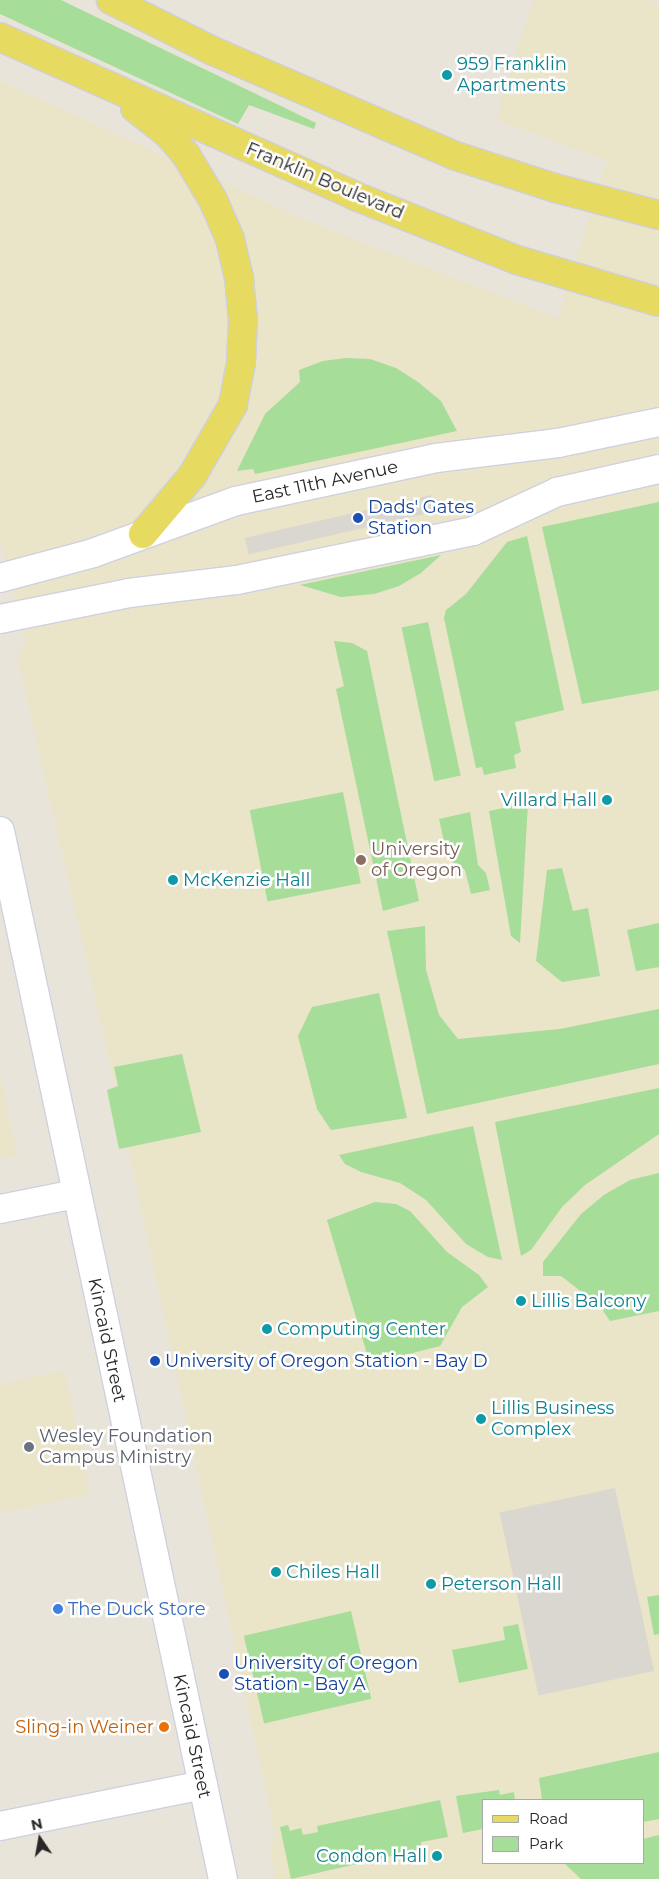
<!DOCTYPE html>
<html>
<head>
<meta charset="utf-8">
<style>
	body { margin:0 }
	#map { position:relative; width:659px; height:1879px; overflow:hidden; background:#e9e4d9; font-family:Montserrat,sans-serif }
	div>[style] { position:absolute }
	[style*='--x'] { left:calc(var(--x)*1px); top:calc(var(--y)*1px); width:calc(var(--w)*1px); rotate:calc(var(--a)*1deg) }
	.education>* { inset:0; background:#eae4c9 }
	.green>* { inset:0; background:#a6dd98; transform-origin:0 0 }
	.plaza>* { inset:0; background:#dad7d0; transform-origin:0 0 }
	.roads { filter:drop-shadow(1px 0 #cfd0e0) drop-shadow(-1px 0 #cfd0e0) drop-shadow(0 1px #cfd0e0) drop-shadow(0 -1px #cfd0e0) }
	.street>* { height:28px; margin:-14px; padding:0 14px; transform-origin:14px; border-radius:14px; background:#fff }
	.secondary>* { height:28px; margin:-14px; padding:0 14px; transform-origin:14px; border-radius:14px; background:#fff }
	.primary>* { height:28px; margin:-14px; padding:0 14px; transform-origin:14px; border-radius:14px; background:#e7da60 }
	.dots>* { width:14px; height:14px; translate:-50% -50%; box-sizing:border-box; border:2px solid #fff; border-radius:50% }
	span { translate:-50% -50%; white-space:nowrap; text-align:center; line-height:1.15; -webkit-text-stroke:5px #fff; paint-order:stroke }
	.culture-label { font-size:18px; color:#0d838f }
	.left { translate:0 -50%; text-align:left }
	.right { translate:-100% -50%; text-align:right }
	.street-label { font-size:18px; color:#272727 }
	.transit-label { font-size:18px; color:#164399 }
	.education-label { font-size:18px; color:#785e54 }
	.worship-label { font-size:18px; color:#5b616d }
	.shop-label { font-size:18px; color:#366cbe }
	.food-label { font-size:18px; color:#c56008 }
	.legend { position:absolute; left:482px; top:1799px; width:162px; height:65px; box-sizing:border-box; background:#fff; border:1px solid #a9a9a9; margin:0; padding:6px 9px; list-style:none; font-size:15px; color:#272727 }
	.legend li { display:flex; align-items:center; gap:10px; height:25px }
	.legend b { width:25px; border:1px solid #a9a9a9 }
	.north { position:absolute; left:15px; top:1814px; width:50px; height:50px; -webkit-text-stroke:4px #fff; paint-order:stroke; rotate:348deg; font-size:14px; font-weight:700; line-height:20px; text-align:center; color:#272727 }
	.north::after { content:''; display:block; margin:auto; width:18px; height:22px; background:#272727; clip-path:polygon(50% 0,100% 100%,50% 72%,0 100%) }
</style>
</head>
<body>
<div id="map">
	<div class="education">
		<i style="clip-path:polygon(evenodd,534px 0,649px 0,659px 5px,659px 1879px,276px 1879px,270px 1851px,275px 1834px,110px 1063px,17px 656px,26px 644px,0 540px,0 81px,310px 222px,558px 318px,607px 161px,498px 120px,501px 96px,534px 0,483px 1800px,643px 1800px,643px 1863px,483px 1863px,483px 1800px)"></i>
		<i style="clip-path:polygon(0 1075px,17px 1155px,0 1158px)"></i>
		<i style="clip-path:polygon(65px 1371px,90px 1494px,0 1513px,0 1384px)"></i>
	</div>
	<div class="green">
		<i style="clip-path:polygon(0 0,61px 0,316px 123px,314px 129px,249px 105px,238px 124px,0 14px)"></i>
		<i style="clip-path:polygon(346px 358px,370px 359px,396px 368px,418px 382px,441px 401px,457px 431px,255px 474px,253px 469px,237px 471px,265px 414px,300px 382px,299px 370px,323px 361px)"></i>
		<i style="clip-path:polygon(659px 502px,659px 690px,582px 704px,542px 527px)"></i>
		<i style="clip-path:polygon(527px 536px,564px 710px,515px 722px,521px 752px,514px 755px,516px 768px,484px 775px,482px 767px,476px 768px,444px 618px,446px 610px,466px 594px,507px 542px)"></i>
		<i style="clip-path:polygon(441px 555px,421px 573px,399px 586px,374px 594px,341px 597px,300px 585px)"></i>
		<i style="left:428px;top:622px;width:157px;height:27px;rotate:78deg"></i>
		<i style="clip-path:polygon(334px 641px,352px 643px,367px 651px,419px 901px,383px 911px,336px 689px,344px 686px)"></i>
		<i style="left:343px;top:792px;width:93px;height:95px;rotate:79deg"></i>
		<i style="clip-path:polygon(528px 803px,520px 943px,511px 936px,489px 811px)"></i>
		<i style="clip-path:polygon(470px 812px,478px 865px,486px 873px,490px 890px,471px 894px,465px 870px,448px 859px,439px 819px)"></i>
		<i style="clip-path:polygon(562px 868px,573px 911px,588px 908px,600px 976px,562px 982px,536px 961px,547px 870px)"></i>
		<i style="clip-path:polygon(659px 923px,659px 967px,636px 971px,627px 930px)"></i>
		<i style="clip-path:polygon(425px 926px,426px 970px,439px 1015px,458px 1039px,560px 1029px,659px 1009px,659px 1064px,427px 1114px,387px 931px)"></i>
		<i style="clip-path:polygon(379px 993px,407px 1118px,331px 1130px,317px 1109px,298px 1036px,312px 1007px)"></i>
		<i style="clip-path:polygon(182px 1054px,201px 1132px,119px 1149px,107px 1090px,118px 1086px,114px 1067px)"></i>
		<i style="clip-path:polygon(659px 1088px,659px 1134px,585px 1185px,562px 1207px,531px 1250px,521px 1256px,495px 1122px)"></i>
		<i style="clip-path:polygon(473px 1126px,502px 1260px,488px 1257px,466px 1244px,426px 1200px,400px 1183px,361px 1172px,345px 1164px,339px 1155px)"></i>
		<i style="clip-path:polygon(659px 1173px,659px 1311px,610px 1321px,600px 1306px,561px 1276px,543px 1276px,543px 1262px,581px 1214px,604px 1195px,630px 1180px)"></i>
		<i style="clip-path:polygon(375px 1202px,396px 1204px,410px 1211px,447px 1252px,479px 1275px,488px 1287px,462px 1307px,440px 1346px,370px 1364px,327px 1220px)"></i>
		<i style="clip-path:polygon(659px 1595px,659px 1634px,654px 1635px,647px 1597px)"></i>
		<i style="left:351px;top:1611px;width:90px;height:110px;rotate:77deg"></i>
		<i style="clip-path:polygon(518px 1624px,528px 1669px,459px 1683px,452px 1650px,505px 1640px,503px 1627px)"></i>
		<i style="clip-path:polygon(659px 1752px,659px 1819px,643px 1822px,643px 1800px,542px 1800px,539px 1778px)"></i>
		<i style="clip-path:polygon(499px 1790px,500px 1795px,514px 1792px,515px 1800px,483px 1800px,483px 1829px,463px 1833px,456px 1796px)"></i>
		<i style="clip-path:polygon(440px 1800px,448px 1837px,421px 1842px,422px 1849px,291px 1879px,280px 1827px,288px 1825px,290px 1831px,301px 1828px,303px 1835px,318px 1832px,317px 1826px)"></i>
		<i style="clip-path:polygon(659px 1835px,659px 1879px,581px 1879px,565px 1864px,643px 1863px,643px 1839px)"></i>
	</div>
	<div class="plaza">
		<i style="left:431px;top:495px;width:17px;height:191px;rotate:77deg"></i>
		<i style="left:615px;top:1488px;width:187px;height:118px;rotate:78deg"></i>
	</div>
	<div class="roads">
		<div class="street">
			<i style="--x:0;--y:1209;--w:77;--a:-11.2"></i>
			<i style="--x:203;--y:1785;--w:96;--a:78"></i>
		</div>
		<div class="secondary">
			<i style="--x:0;--y:578;--w:96;--a:-15"></i>
			<i style="--x:93;--y:553;--w:152;--a:-20"></i>
			<i style="--x:236;--y:501;--w:205;--a:-12.1"></i>
			<i style="--x:436;--y:458;--w:123;--a:-7"></i>
			<i style="--x:558;--y:443;--w:103;--a:-11.7"></i>
			<i style="--x:0;--y:619;--w:132;--a:-11.4"></i>
			<i style="--x:129;--y:593;--w:109;--a:-6.9"></i>
			<i style="--x:237;--y:580;--w:241;--a:-11.7"></i>
			<i style="--x:473;--y:531;--w:93;--a:-24.9"></i>
			<i style="--x:557;--y:492;--w:105;--a:-12.7"></i>
			<i style="--x:0;--y:831;--w:975;--a:77.99"></i>
			<i style="--x:203;--y:1785;--w:207;--a:168.6"></i>
		</div>
		<div class="primary">
			<i style="--x:111;--y:0;--w:114;--a:26.6"></i>
			<i style="--x:213;--y:51;--w:265;--a:23.4"></i>
			<i style="--x:456;--y:156;--w:104;--a:17.9"></i>
			<i style="--x:555;--y:188;--w:107;--a:14.6"></i>
			<i style="--x:0;--y:37;--w:389;--a:24.1"></i>
			<i style="--x:355;--y:196;--w:174;--a:21.6"></i>
			<i style="--x:517;--y:260;--w:148;--a:16.5"></i>
			<i style="--x:135;--y:108;--w:42;--a:38.2"></i>
			<i style="--x:168;--y:134;--w:28;--a:49"></i>
			<i style="--x:186;--y:155;--w:52;--a:59"></i>
			<i style="--x:213;--y:200;--w:43;--a:66.4"></i>
			<i style="--x:230;--y:239;--w:40;--a:77"></i>
			<i style="--x:239;--y:278;--w:42;--a:84.6"></i>
			<i style="--x:243;--y:320;--w:43;--a:92.7"></i>
			<i style="--x:241;--y:363;--w:43;--a:100.8"></i>
			<i style="--x:233;--y:405;--w:82;--a:120"></i>
			<i style="--x:192;--y:476;--w:76;--a:130.2"></i>
		</div>
	</div>
	<div class="dots">
		<i style="left:447px;top:75px;background:#0f9aa8"></i>
		<i style="left:358px;top:518px;background:#1a4fb4"></i>
		<i style="left:607px;top:800px;background:#0f9aa8"></i>
		<i style="left:361px;top:860px;background:#8d6e63"></i>
		<i style="left:173px;top:880px;background:#0f9aa8"></i>
		<i style="left:521px;top:1301px;background:#0f9aa8"></i>
		<i style="left:267px;top:1329px;background:#0f9aa8"></i>
		<i style="left:155px;top:1361px;background:#1a4fb4"></i>
		<i style="left:481px;top:1419px;background:#0f9aa8"></i>
		<i style="left:29px;top:1447px;background:#6b7280"></i>
		<i style="left:276px;top:1572px;background:#0f9aa8"></i>
		<i style="left:431px;top:1584px;background:#0f9aa8"></i>
		<i style="left:58px;top:1609px;background:#3f7fe0"></i>
		<i style="left:224px;top:1674px;background:#1a4fb4"></i>
		<i style="left:164px;top:1727px;background:#e8710a"></i>
		<i style="left:437px;top:1856px;background:#0f9aa8"></i>
	</div>
	<div class="culture-label">
		<span class="left" style="left:457px;top:75px">959 Franklin<br>Apartments</span>
		<span class="right" style="left:597px;top:800px">Villard Hall</span>
		<span class="left" style="left:183px;top:880px">McKenzie Hall</span>
		<span class="left" style="left:531px;top:1301px">Lillis Balcony</span>
		<span class="left" style="left:277px;top:1329px">Computing Center</span>
		<span class="left" style="left:491px;top:1419px">Lillis Business<br>Complex</span>
		<span class="left" style="left:286px;top:1572px">Chiles Hall</span>
		<span class="left" style="left:441px;top:1584px">Peterson Hall</span>
		<span class="right" style="left:427px;top:1856px">Condon Hall</span>
	</div>
	<div class="street-label">
		<span style="left:325px;top:181px;rotate:23deg">Franklin Boulevard</span>
		<span style="left:325px;top:482px;rotate:-12deg">East 11th Avenue</span>
		<span style="left:107px;top:1340px;rotate:78deg">Kincaid Street</span>
		<span style="left:192px;top:1736px;rotate:78deg">Kincaid Street</span>
	</div>
	<div class="transit-label">
		<span class="left" style="left:368px;top:518px">Dads' Gates<br>Station</span>
		<span class="left" style="left:165px;top:1361px">University of Oregon Station - Bay D</span>
		<span class="left" style="left:234px;top:1674px">University of Oregon<br>Station - Bay A</span>
	</div>
	<div class="education-label">
		<span class="left" style="left:371px;top:860px">University<br>of Oregon</span>
	</div>
	<div class="worship-label">
		<span class="left" style="left:39px;top:1447px">Wesley Foundation<br>Campus Ministry</span>
	</div>
	<div class="shop-label">
		<span class="left" style="left:68px;top:1609px">The Duck Store</span>
	</div>
	<div class="food-label">
		<span class="right" style="left:154px;top:1727px">Sling-in Weiner</span>
	</div>
	<ul class="legend">
	<li><b style="height:6px;background:#e7da60"></b>Road</li>
	<li><b style="height:14px;background:#a6dd98"></b>Park</li>
	</ul>
	<div class="north">N</div>
</div>
</body>
</html>
